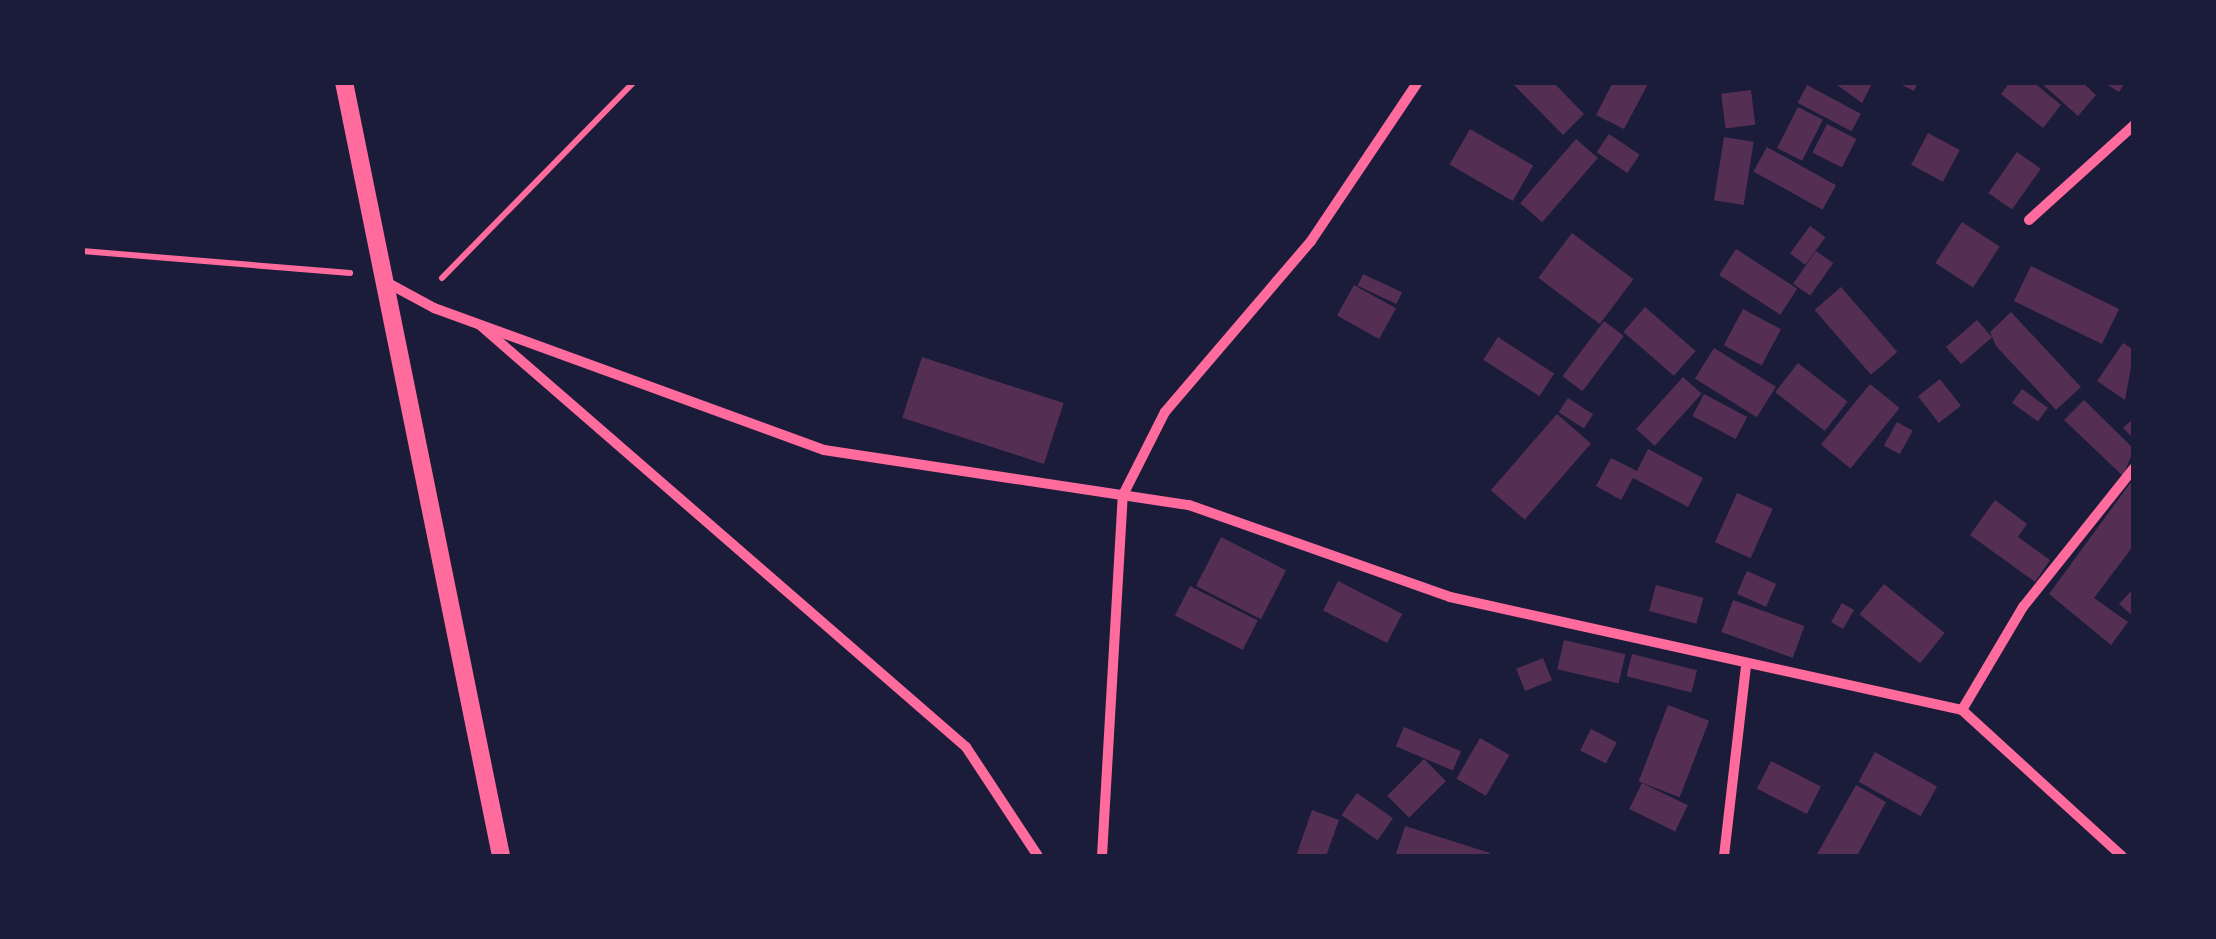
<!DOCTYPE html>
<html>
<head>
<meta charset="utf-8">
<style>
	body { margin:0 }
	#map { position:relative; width:2216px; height:939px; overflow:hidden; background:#1b1b3a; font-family:Montserrat,sans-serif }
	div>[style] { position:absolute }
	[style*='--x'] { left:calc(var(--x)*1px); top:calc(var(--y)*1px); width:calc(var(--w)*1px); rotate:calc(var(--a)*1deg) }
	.building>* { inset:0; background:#542f53; transform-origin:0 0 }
	.path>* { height:6px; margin:-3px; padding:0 3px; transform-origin:3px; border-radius:3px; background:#ff6b9d }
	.minor>* { height:10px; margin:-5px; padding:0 5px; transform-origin:5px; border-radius:5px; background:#ff6b9d }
	.tertiary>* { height:18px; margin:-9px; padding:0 9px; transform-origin:9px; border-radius:9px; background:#ff6b9d }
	span { translate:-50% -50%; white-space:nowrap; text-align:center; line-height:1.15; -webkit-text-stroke:8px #1b1b3a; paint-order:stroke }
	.frame { position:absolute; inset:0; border:85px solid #1b1b3a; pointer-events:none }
</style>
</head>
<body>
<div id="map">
	<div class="building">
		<i style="clip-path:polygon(1511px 82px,1553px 82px,1584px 114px,1563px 135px)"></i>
		<i style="clip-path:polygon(1613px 82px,1649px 82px,1624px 129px,1596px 115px)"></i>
		<i style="clip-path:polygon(1833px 82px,1873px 82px,1862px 103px)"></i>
		<i style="clip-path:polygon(1896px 82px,1918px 82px,1914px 91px)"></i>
		<i style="clip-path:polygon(2010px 82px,2033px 82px,2061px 105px,2043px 128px,2001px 94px)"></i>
		<i style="clip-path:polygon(2040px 82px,2082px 82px,2096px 95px,2078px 116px)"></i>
		<i style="clip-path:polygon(2103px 82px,2125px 82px,2119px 92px)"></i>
		<i style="left:1807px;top:85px;width:61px;height:20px;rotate:28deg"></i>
		<i style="left:1751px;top:90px;width:35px;height:30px;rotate:83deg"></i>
		<i style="left:1798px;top:107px;width:28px;height:46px;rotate:27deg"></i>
		<i style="left:1827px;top:124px;width:33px;height:32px;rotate:27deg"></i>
		<i style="left:1470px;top:129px;width:73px;height:41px;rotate:30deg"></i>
		<i style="left:1928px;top:133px;width:36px;height:36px;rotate:28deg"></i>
		<i style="left:1609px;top:134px;width:37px;height:22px;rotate:34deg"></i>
		<i style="left:1724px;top:137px;width:30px;height:64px;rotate:9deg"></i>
		<i style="left:1576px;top:139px;width:29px;height:85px;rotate:41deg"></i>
		<i style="left:1767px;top:147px;width:79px;height:28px;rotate:29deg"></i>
		<i style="left:2017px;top:152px;width:29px;height:50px;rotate:35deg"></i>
		<i style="left:1962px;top:222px;width:45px;height:49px;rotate:33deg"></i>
		<i style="left:1810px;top:226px;width:19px;height:34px;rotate:36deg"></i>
		<i style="left:1572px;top:233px;width:77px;height:56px;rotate:37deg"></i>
		<i style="left:1736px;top:249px;width:73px;height:31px;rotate:33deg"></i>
		<i style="left:1816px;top:251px;width:21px;height:40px;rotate:35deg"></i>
		<i style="left:2031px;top:266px;width:98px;height:39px;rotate:26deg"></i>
		<i style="left:1363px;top:274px;width:43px;height:13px;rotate:25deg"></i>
		<i style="left:1354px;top:285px;width:48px;height:35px;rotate:29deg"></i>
		<i style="left:1841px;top:287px;width:86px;height:35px;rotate:49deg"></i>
		<i style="left:1645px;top:307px;width:67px;height:33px;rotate:41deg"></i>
		<i style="left:1743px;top:309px;width:43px;height:41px;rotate:28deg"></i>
		<i style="clip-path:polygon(2011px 312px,2081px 387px,2056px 410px,1996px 346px,1990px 332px)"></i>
		<i style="left:1977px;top:320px;width:23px;height:41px;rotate:49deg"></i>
		<i style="left:1604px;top:321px;width:25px;height:69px;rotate:37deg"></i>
		<i style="left:1498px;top:337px;width:67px;height:27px;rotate:33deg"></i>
		<i style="clip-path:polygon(2123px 343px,2134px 350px,2125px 400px,2097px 381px)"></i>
		<i style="left:1714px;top:348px;width:73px;height:36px;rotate:32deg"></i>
		<i style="left:922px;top:357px;width:149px;height:64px;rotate:18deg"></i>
		<i style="left:1798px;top:363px;width:63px;height:37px;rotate:38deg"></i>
		<i style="left:1683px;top:377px;width:25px;height:70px;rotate:42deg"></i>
		<i style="left:1940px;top:379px;width:34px;height:28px;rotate:52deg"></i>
		<i style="left:1870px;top:384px;width:38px;height:78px;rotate:39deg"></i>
		<i style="left:2022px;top:389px;width:32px;height:17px;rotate:36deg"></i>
		<i style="left:1704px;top:394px;width:49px;height:25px;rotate:28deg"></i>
		<i style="left:1568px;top:398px;width:30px;height:17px;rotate:33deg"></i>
		<i style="clip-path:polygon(2084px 400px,2134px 449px,2123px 476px,2064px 420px)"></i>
		<i style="left:1557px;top:414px;width:45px;height:101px;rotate:41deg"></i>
		<i style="clip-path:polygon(2134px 418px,2134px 439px,2123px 428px)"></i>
		<i style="left:1897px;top:422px;width:18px;height:27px;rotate:29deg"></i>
		<i style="clip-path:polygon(1648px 449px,1703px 478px,1688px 507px,1633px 478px,1621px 500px,1596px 486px,1611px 458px,1637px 471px)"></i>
		<i style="clip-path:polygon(2134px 478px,2134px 545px,2094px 598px,2128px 622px,2111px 645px,2049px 594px)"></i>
		<i style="left:1737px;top:493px;width:39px;height:54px;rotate:24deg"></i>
		<i style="clip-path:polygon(1995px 500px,2027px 524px,2018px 537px,2050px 560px,2035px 582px,1970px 535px)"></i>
		<i style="left:1221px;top:537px;width:73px;height:55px;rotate:27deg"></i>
		<i style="left:1747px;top:571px;width:32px;height:25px;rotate:24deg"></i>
		<i style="left:1338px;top:581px;width:72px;height:33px;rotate:27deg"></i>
		<i style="left:1884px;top:584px;width:78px;height:39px;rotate:39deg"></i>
		<i style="left:1656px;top:585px;width:49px;height:27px;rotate:15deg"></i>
		<i style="left:1190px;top:586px;width:76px;height:33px;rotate:27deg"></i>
		<i style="clip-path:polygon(2134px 588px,2134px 617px,2119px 604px)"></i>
		<i style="left:1733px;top:600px;width:76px;height:34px;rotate:20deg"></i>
		<i style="left:1842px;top:603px;width:14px;height:22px;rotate:30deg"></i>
		<i style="left:1564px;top:640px;width:63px;height:30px;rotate:13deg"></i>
		<i style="left:1632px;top:654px;width:67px;height:23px;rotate:14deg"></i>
		<i style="left:1543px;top:658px;width:24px;height:29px;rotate:68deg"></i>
		<i style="left:1668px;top:705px;width:44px;height:82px;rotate:21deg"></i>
		<i style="left:1404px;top:727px;width:62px;height:21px;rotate:23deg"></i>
		<i style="left:1591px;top:729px;width:29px;height:24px;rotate:27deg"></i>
		<i style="left:1480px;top:738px;width:34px;height:47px;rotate:30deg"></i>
		<i style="left:1875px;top:752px;width:71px;height:34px;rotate:29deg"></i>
		<i style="left:1424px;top:759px;width:31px;height:52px;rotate:45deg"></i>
		<i style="left:1771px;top:761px;width:56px;height:31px;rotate:27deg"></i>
		<i style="left:1642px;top:783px;width:51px;height:29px;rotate:26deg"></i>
		<i style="clip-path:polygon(1856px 785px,1886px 802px,1857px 856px,1816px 856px)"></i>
		<i style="left:1357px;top:793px;width:44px;height:27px;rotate:35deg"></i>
		<i style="clip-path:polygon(1312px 810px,1339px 820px,1326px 856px,1296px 856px)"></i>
		<i style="clip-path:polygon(1405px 826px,1490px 853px,1489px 856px,1396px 854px)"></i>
	</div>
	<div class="path">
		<i style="--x:82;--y:251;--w:269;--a:4.7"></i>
		<i style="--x:442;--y:278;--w:274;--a:-45.6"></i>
	</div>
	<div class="minor">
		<i style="--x:2029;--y:220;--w:142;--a:-42.1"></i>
		<i style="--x:386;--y:282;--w:55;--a:28.4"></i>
		<i style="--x:434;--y:308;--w:415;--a:20"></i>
		<i style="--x:824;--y:450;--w:369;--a:8.6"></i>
		<i style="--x:1189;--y:505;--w:277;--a:19.4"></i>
		<i style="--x:1450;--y:597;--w:524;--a:12.45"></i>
		<i style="--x:1962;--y:710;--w:217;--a:42.4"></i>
		<i style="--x:480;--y:325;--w:644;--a:40.97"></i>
		<i style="--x:966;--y:747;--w:131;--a:56.6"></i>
		<i style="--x:1962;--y:710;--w:120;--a:-59.4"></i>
		<i style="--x:2023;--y:607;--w:178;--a:-51.4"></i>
		<i style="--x:1102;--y:856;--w:362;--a:-86.7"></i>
		<i style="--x:1123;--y:495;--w:93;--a:-63.2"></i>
		<i style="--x:1165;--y:412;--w:225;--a:-49.5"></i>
		<i style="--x:1311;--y:241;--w:192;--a:-56.1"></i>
		<i style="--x:1724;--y:856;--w:192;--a:-83.4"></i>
	</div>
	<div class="tertiary">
		<i style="--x:344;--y:82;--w:790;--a:78.53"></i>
	</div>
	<div class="frame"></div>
</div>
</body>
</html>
